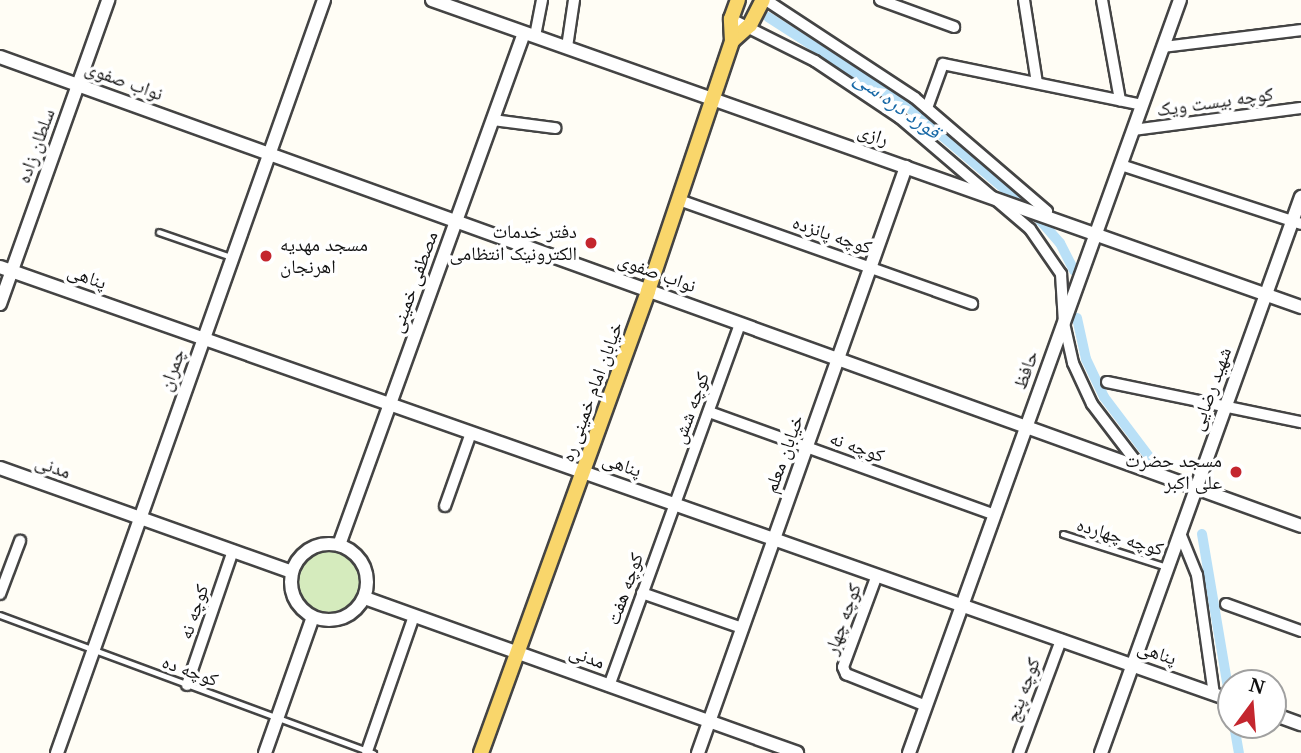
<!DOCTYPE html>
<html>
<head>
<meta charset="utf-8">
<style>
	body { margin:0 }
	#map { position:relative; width:1301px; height:753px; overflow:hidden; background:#fffdf5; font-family:"Noto Serif","Noto Naskh Arabic",serif }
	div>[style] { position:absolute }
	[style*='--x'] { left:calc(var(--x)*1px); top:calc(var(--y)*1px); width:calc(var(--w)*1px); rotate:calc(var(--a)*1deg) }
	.green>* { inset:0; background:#d5ebbd }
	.round { border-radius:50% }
	.canal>* { height:10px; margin:-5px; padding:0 5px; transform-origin:5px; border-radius:5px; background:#b9e0f7 }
	.roads { filter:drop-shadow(2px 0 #444) drop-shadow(-2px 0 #444) drop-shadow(0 2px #444) drop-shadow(0 -2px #444) }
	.service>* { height:4.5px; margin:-2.25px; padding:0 2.25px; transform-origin:2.25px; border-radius:2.25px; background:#fff }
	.minor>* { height:10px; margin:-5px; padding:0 5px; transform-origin:5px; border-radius:5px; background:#fff }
	.tertiary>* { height:12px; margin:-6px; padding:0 6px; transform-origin:6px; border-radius:6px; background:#fff }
	.tertiary>.ring { margin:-6px; padding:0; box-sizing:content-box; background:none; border:12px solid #fff; border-radius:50% }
	.primary>* { height:14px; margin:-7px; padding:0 7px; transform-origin:7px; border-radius:7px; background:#f9d66b }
	.dots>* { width:19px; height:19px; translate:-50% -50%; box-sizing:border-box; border:4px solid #fff; border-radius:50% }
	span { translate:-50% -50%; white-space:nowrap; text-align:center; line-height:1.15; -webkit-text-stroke:7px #fff; paint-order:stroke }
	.street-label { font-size:19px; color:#111 }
	.poi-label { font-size:19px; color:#111 }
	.right { translate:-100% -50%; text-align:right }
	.left { translate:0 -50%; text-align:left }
	.water-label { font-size:21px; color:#1768a6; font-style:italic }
	.north { position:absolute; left:1217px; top:669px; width:70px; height:70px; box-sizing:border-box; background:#fff; border:2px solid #a0a0a0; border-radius:50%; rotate:16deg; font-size:19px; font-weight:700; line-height:28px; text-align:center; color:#111 }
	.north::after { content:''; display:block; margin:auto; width:24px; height:32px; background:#c4262e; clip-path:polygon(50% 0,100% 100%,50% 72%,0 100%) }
</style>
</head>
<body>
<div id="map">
	<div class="green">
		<i class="round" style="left:299px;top:552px;width:60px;height:60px"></i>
	</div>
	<div class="canal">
		<i style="--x:768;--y:17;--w:166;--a:32.7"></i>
		<i style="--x:908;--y:107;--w:147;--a:40.3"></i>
		<i style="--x:1039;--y:219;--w:32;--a:49"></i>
		<i style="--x:1060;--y:243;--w:31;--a:63"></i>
		<i style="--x:1077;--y:318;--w:42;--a:77.6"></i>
		<i style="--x:1086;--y:359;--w:42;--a:64.7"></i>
		<i style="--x:1104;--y:397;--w:83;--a:52.9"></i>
		<i style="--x:1202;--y:534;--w:156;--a:80.4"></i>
		<i style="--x:1234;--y:725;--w:28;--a:80"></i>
	</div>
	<div class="roads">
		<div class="service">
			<i style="--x:159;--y:232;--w:76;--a:19.1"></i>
			<i style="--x:1063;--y:534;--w:109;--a:17.6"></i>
			<i style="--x:0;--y:615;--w:398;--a:20.3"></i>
		</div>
		<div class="minor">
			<i style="--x:766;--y:0;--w:178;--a:33.3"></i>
			<i style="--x:915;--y:98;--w:174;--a:40.6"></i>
			<i style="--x:880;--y:0;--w:79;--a:20"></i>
			<i style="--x:1024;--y:0;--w:84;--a:81.1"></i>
			<i style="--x:1102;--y:0;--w:102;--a:79.8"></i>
			<i style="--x:731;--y:19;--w:94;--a:26.6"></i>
			<i style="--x:815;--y:61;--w:102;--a:33.8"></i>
			<i style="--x:900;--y:118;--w:171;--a:40.5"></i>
			<i style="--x:1030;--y:229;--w:55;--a:55.4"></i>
			<i style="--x:1061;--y:274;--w:49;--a:86.5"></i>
			<i style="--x:1064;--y:323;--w:41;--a:77.3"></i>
			<i style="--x:1073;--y:363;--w:45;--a:65.1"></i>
			<i style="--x:1092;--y:404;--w:81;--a:52.6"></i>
			<i style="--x:535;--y:36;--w:37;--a:-79"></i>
			<i style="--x:567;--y:47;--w:48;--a:-81.5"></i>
			<i style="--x:1163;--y:47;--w:139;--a:-7"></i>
			<i style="--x:927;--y:108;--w:47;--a:-70"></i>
			<i style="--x:943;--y:64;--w:203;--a:11.6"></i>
			<i style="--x:493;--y:120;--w:63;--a:7.4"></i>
			<i style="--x:1133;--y:130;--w:169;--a:-7.5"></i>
			<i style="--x:1121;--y:165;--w:189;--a:18.1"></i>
			<i style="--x:679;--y:200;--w:311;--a:19.5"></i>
			<i style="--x:1107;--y:382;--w:198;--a:11.7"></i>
			<i style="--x:709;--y:412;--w:304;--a:19.8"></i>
			<i style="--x:445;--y:506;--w:77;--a:-70.4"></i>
			<i style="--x:1180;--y:533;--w:45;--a:68"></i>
			<i style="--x:1197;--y:575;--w:120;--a:81.9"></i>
			<i style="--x:877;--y:575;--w:98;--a:110.3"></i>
			<i style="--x:843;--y:667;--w:8;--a:67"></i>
			<i style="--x:846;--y:674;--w:86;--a:21.8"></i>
			<i style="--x:642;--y:593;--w:106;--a:19.3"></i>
			<i style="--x:0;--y:594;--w:57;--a:-69.3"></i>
			<i style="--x:1226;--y:604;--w:80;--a:19.8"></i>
			<i style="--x:187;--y:685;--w:142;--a:-71.1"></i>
			<i style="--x:609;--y:686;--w:385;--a:-70.1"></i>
			<i style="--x:367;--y:751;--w:143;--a:-70.8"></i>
			<i style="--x:1019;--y:753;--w:121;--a:-69.6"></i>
		</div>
		<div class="tertiary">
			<i style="--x:432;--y:0;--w:922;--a:19.46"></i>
			<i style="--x:0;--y:57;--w:1383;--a:19.82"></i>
			<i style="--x:0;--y:267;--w:1305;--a:19.38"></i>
			<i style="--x:0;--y:304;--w:323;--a:-70.4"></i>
			<i style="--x:0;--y:468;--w:310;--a:19.6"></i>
			<i class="ring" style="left:291px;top:544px;width:64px;height:64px"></i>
			<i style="--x:339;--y:545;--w:544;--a:-70.13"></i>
			<i style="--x:365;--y:598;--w:459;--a:19.7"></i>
			<i style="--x:1273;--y:714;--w:30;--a:20"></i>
			<i style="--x:57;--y:753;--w:799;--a:-70.48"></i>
			<i style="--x:265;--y:753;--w:144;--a:-70.6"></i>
			<i style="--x:698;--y:753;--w:622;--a:-70.46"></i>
			<i style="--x:909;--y:753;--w:800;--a:-70.21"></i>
			<i style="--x:1101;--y:753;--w:591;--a:-70.22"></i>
		</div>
		<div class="primary">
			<i style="--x:732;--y:41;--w:24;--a:-42"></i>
			<i style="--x:750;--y:25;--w:28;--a:-63"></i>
			<i style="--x:481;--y:753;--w:491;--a:-70.1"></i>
			<i style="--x:648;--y:291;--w:264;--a:-71.4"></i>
			<i style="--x:732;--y:41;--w:22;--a:-93"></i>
			<i style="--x:731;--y:19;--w:20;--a:-70"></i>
		</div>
	</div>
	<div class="dots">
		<i style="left:591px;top:243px;background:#c4262e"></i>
		<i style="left:266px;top:256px;background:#c4262e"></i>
		<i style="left:1236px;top:472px;background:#c4262e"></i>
	</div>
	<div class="street-label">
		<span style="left:124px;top:81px;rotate:20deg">نواب صفوی</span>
		<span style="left:1215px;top:102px;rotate:-8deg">کوچه بیست ویک</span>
		<span style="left:873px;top:135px;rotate:19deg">رازی</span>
		<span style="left:36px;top:146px;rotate:-70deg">سلطان زاده</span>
		<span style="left:832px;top:235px;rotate:19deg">کوچه پانزده</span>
		<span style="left:657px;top:273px;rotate:20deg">نواب صفوی</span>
		<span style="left:87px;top:277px;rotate:20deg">پناهی</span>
		<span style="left:414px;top:282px;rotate:-70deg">مصطفی خمینی</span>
		<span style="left:172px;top:370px;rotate:-70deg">چمران</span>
		<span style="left:1026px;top:370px;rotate:-70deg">حافظ</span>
		<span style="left:1211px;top:389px;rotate:-70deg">شهید رضایی</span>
		<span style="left:592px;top:392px;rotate:-70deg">خیابان امام خمینی ره</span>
		<span style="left:691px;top:408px;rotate:-70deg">کوچه شش</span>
		<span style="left:857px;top:447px;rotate:20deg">کوچه نه</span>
		<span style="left:784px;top:454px;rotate:-70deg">خیابان معلم</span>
		<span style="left:622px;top:465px;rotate:19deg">پناهی</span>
		<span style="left:53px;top:467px;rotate:20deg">مدنی</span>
		<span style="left:1120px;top:537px;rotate:17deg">کوچه چهارده</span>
		<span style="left:625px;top:589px;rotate:-70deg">کوچه هفت</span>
		<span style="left:194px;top:612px;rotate:-71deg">کوچه نه</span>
		<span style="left:843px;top:619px;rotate:-70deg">کوچه چهار</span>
		<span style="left:1157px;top:653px;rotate:19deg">پناهی</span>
		<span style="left:587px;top:657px;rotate:20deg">مدنی</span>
		<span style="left:190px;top:671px;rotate:20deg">کوچه ده</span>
		<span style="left:1023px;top:690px;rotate:-70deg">کوچه پنج</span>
	</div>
	<div class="poi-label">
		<span class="right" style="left:577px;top:243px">دفتر خدمات<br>الکترونیک انتظامی</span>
		<span class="left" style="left:280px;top:256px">مسجد مهدیه<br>اهرنجان</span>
		<span class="right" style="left:1222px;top:472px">مسجد حضرت<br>علی اکبر</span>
	</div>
	<div class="water-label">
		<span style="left:898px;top:104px;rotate:36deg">قورد دره سی</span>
	</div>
	<div class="north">N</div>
</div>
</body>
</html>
